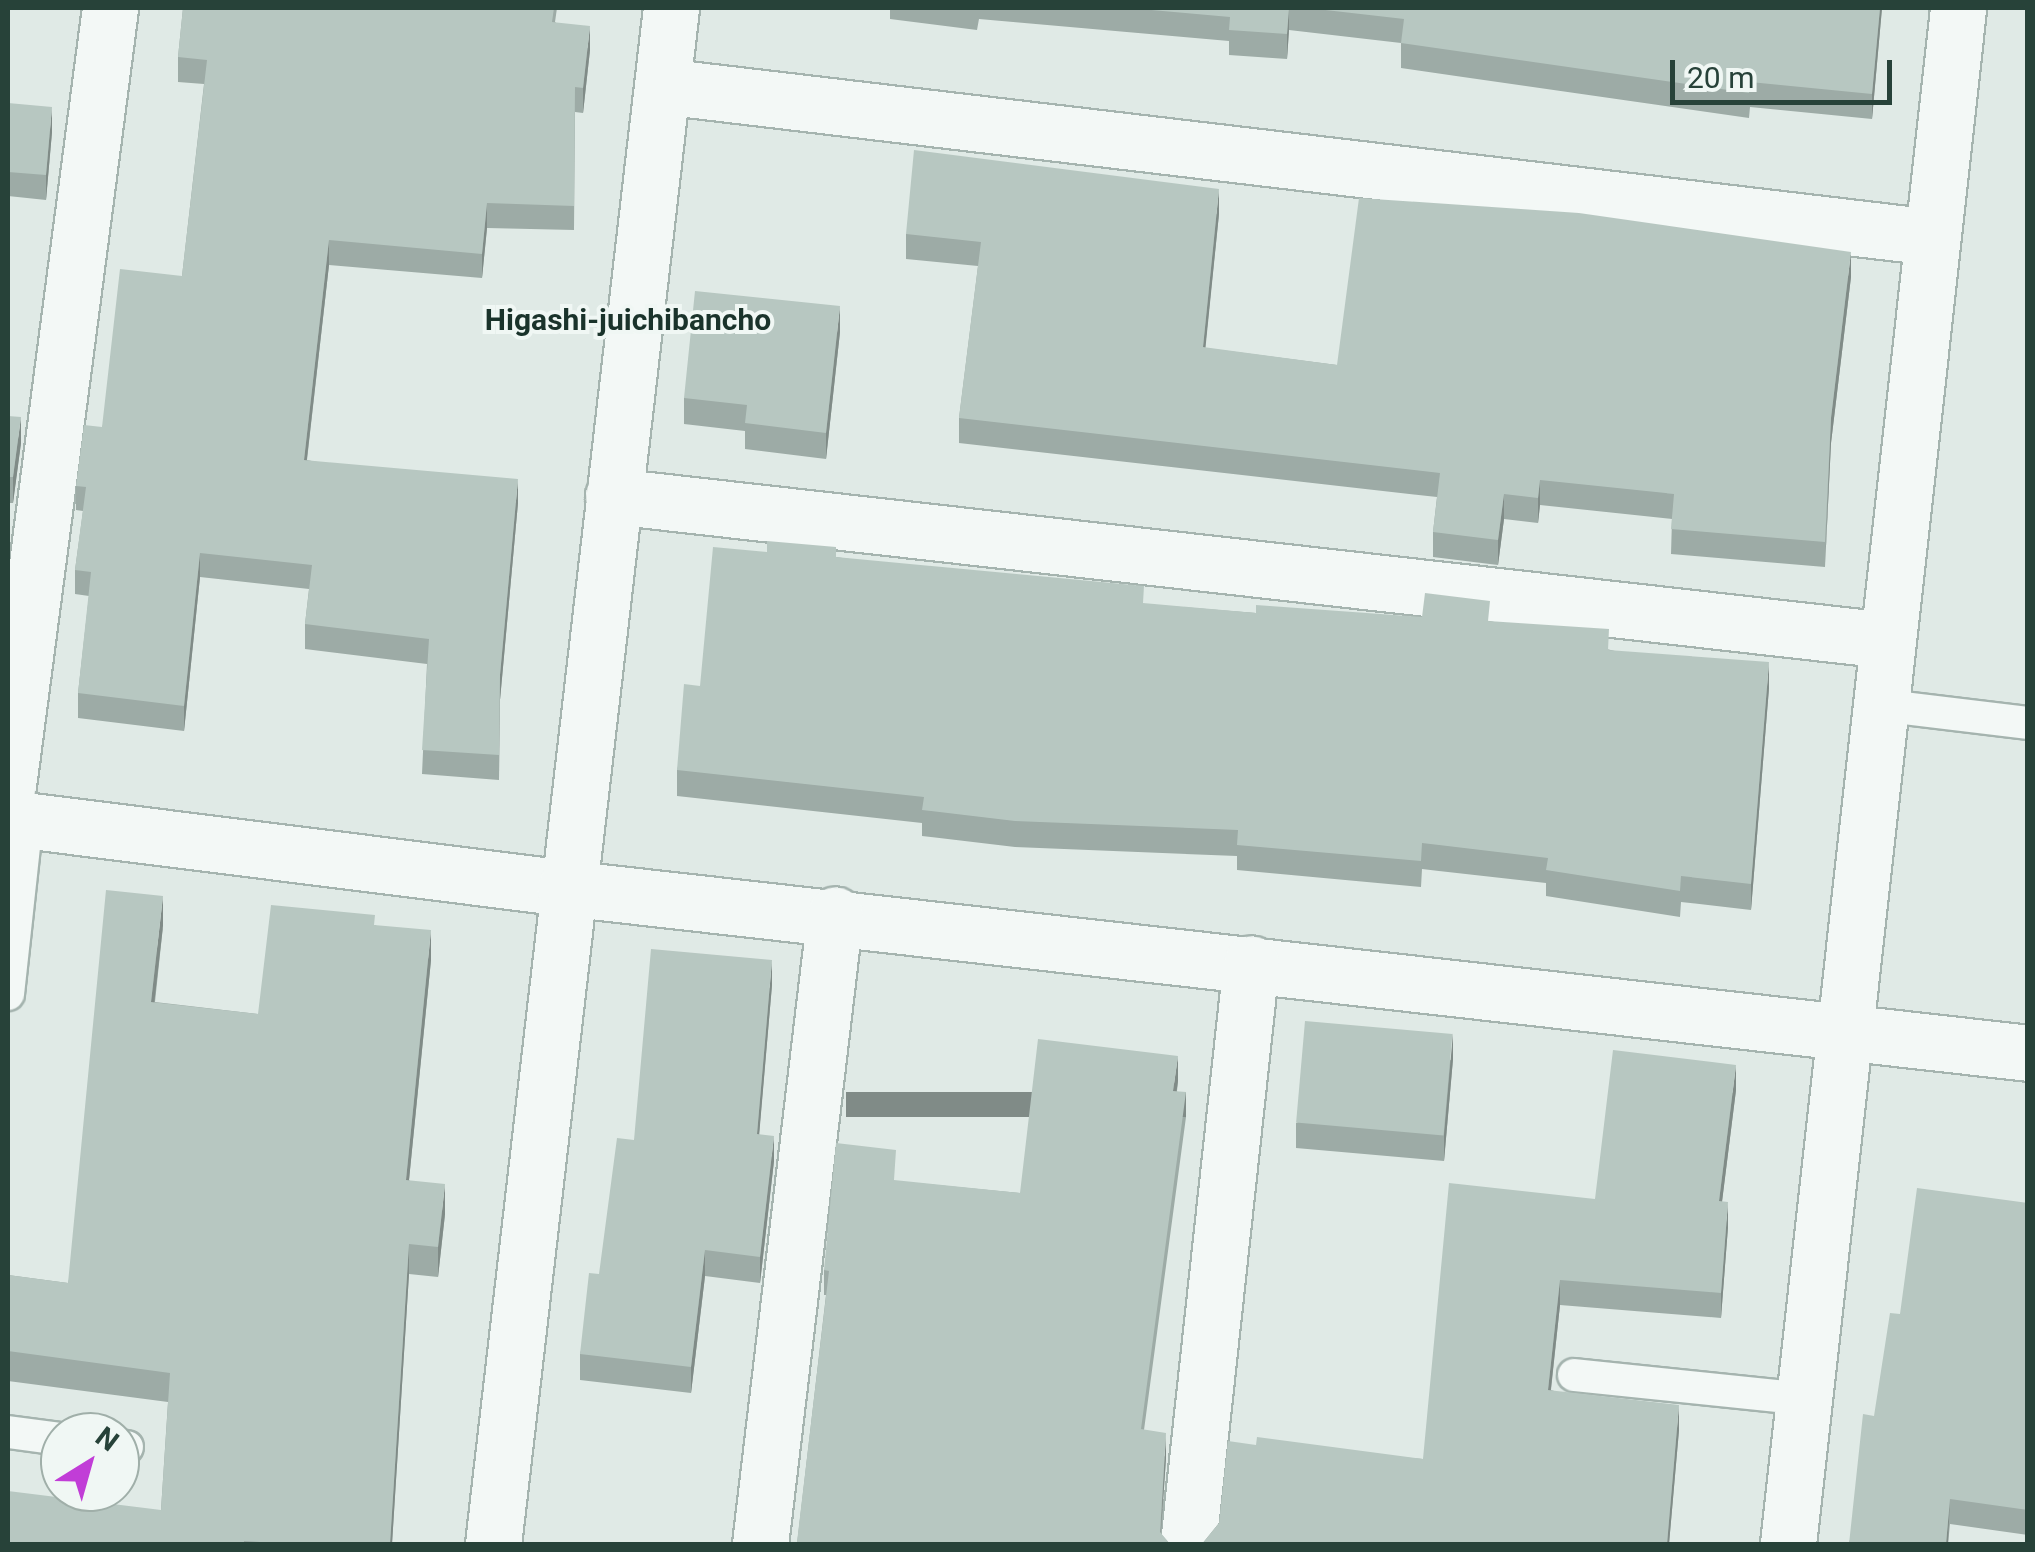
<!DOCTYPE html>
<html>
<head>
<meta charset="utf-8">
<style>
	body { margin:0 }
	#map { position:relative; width:2035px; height:1552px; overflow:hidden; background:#e0eae6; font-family:Roboto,sans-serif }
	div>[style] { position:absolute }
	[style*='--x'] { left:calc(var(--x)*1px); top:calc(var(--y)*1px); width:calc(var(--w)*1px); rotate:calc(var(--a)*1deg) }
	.roads { filter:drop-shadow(2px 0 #a5b4af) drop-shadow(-2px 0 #a5b4af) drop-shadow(0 2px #a5b4af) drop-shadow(0 -2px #a5b4af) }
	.service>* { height:32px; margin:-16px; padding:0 16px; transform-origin:16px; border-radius:16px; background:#f3f8f6 }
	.minor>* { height:55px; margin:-27.5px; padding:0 27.5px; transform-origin:27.5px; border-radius:27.5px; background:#f3f8f6 }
	.wall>* { inset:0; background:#9daba6 }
	.shaded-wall>* { inset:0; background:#808b87; transform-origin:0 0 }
	.building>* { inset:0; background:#b7c7c1; transform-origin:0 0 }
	span { translate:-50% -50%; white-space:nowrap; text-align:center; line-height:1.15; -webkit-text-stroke:8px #f0f7f4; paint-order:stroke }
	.quarter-label { font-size:30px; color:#1a332b; font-weight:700 }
	.frame { position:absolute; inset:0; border:10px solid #274239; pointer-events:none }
	.north { position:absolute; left:40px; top:1412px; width:100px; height:100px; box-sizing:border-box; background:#f0f7f4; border:2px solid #a0afa9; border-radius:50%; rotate:37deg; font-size:28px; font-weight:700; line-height:40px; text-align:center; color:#274239 }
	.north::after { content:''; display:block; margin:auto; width:35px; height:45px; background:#c13dd7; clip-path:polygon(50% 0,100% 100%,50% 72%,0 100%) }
	.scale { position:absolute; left:1670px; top:60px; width:222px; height:45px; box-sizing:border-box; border:5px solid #274239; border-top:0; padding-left:12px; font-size:30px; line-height:35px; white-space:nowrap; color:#274239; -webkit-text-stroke:8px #f0f7f4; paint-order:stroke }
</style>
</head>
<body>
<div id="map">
	<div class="roads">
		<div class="service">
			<i style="--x:1879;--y:705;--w:150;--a:6.9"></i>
			<i style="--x:8;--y:994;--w:175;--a:-83.8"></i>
			<i style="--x:1574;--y:1375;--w:233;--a:5.9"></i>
			<i style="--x:8;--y:1432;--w:52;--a:7.7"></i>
			<i style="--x:120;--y:1446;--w:7;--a:8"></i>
		</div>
		<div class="minor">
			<i style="--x:662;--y:86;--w:1279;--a:6.78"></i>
			<i style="--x:613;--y:496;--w:1281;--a:6.45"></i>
			<i style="--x:8;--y:785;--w:784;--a:-82.52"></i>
			<i style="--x:8;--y:818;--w:561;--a:7.16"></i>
			<i style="--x:565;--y:888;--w:1472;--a:6.43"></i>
			<i style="--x:493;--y:1544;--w:1546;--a:-83.39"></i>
			<i style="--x:760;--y:1544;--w:634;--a:-83.21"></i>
			<i style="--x:1188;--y:1544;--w:584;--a:-83.81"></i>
			<i style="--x:1788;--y:1544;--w:1545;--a:-83.68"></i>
		</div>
	</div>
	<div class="wall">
		<i style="clip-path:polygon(183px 8px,557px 8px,555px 22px,590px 50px,583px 113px,575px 112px,574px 230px,487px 228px,482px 278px,329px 265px,307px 460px,518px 503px,500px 700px,499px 780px,422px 774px,427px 664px,305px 649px,305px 624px,309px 589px,200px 577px,184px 731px,78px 718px,78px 693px,89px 596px,75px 594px,75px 570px,83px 511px,76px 510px,76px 486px,102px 427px,182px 276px,204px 84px,178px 82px,178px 57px)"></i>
		<i style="clip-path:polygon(890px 8px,1882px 8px,1872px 119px,1750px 107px,1749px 118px,1456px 76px,1401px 68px,1401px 43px,1289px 30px,1287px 59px,1229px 55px,1229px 41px,979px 19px,977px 30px,890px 19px)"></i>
		<i style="clip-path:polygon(8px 103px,52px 132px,46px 200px,8px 196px)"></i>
		<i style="clip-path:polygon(1219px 214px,1205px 348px,1337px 365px,1851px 277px,1831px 443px,1825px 567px,1671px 554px,1672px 519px,1540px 505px,1538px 523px,1504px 519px,1498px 565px,1433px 557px,1433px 532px,1437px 497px,959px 443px,959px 418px,978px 266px,906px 259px,906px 234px)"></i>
		<i style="clip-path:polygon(840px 332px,826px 459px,745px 449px,745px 431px,684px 424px,684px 398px)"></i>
		<i style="clip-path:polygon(8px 416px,21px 443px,13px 503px,8px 503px)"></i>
		<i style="clip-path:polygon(836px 557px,1144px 604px,1256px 613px,1422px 617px,1490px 621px,1769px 688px,1751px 910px,1681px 902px,1680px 917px,1546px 896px,1546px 883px,1422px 869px,1421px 887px,1237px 870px,1237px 856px,1015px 847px,922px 836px,922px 823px,677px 796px,677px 770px,700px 686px)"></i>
		<i style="clip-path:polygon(375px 925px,431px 960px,409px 1180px,445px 1214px,438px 1277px,409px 1274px,392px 1544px,8px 1544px,161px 1510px,168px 1402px,8px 1381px,8px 1275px,68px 1283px,163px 926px,155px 1002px,258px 1014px)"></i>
		<i style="clip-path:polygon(772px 985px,759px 1134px,774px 1161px,760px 1283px,705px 1276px,691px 1393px,580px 1380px,580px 1354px,634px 1140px)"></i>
		<i style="clip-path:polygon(1453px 1059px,1444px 1161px,1296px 1148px,1296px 1123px)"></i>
		<i style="clip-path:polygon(1178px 1081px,1177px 1091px,1186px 1117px,1144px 1430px,1166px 1458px,1161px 1534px,1170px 1544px,797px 1544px,826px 1295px,824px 1295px,824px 1270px,895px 1181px,1020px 1193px)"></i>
		<i style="clip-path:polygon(1736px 1090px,1722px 1201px,1728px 1227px,1721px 1318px,1560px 1305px,1551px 1390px,1679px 1430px,1669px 1544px,1202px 1544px,1219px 1523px,1256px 1445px,1423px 1459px,1595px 1199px)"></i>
		<i style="clip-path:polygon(2028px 1203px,2028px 1535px,1950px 1524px,1948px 1544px,1849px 1544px,1900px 1314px)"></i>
	</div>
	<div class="shaded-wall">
		<i style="clip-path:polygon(1289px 8px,1289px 30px,1287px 59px,1287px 34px)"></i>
		<i style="clip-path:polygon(1880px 8px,1882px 8px,1872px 119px,1872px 94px)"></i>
		<i style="clip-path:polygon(590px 26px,590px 50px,583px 113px,583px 88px)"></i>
		<i style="clip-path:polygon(52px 107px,52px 132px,46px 200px,46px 175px)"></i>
		<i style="clip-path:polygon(1219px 189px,1219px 214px,1203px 372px,1203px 347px)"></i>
		<i style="clip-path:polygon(487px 203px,487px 228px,482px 278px,482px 254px)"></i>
		<i style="clip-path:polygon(329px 240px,329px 265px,304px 484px,304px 460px)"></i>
		<i style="clip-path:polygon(1851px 252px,1851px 277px,1831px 443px,1825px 567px,1831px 418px)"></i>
		<i style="clip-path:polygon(840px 306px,840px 332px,826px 459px,826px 433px)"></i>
		<i style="clip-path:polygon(21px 417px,21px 443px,13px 503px,13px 477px)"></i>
		<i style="clip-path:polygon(518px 479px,518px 503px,500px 700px,499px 780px,500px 675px)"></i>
		<i style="clip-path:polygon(1540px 480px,1540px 505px,1538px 523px,1538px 498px)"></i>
		<i style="clip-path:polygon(1504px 494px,1504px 519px,1498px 565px,1498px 540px)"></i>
		<i style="clip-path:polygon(200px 553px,200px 577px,184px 731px,184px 706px)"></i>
		<i style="clip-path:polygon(1769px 662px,1769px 688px,1751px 910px,1751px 884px)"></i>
		<i style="clip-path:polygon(163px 896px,163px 926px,151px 1031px,151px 1002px)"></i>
		<i style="clip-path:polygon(431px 930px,431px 960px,406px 1210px,406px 1180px)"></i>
		<i style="clip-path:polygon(772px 960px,772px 985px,757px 1160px,757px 1134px)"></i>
		<i style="clip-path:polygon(1453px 1033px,1453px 1059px,1444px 1161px,1444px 1135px)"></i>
		<i style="clip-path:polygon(1178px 1056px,1178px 1081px,1173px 1116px,1173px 1091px)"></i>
		<i style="clip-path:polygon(1736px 1065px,1736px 1090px,1719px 1226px,1719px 1201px)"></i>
		<i style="left:1186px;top:1092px;width:25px;height:340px;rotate:90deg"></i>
		<i style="clip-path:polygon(774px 1136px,774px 1161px,760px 1283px,760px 1257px)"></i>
		<i style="clip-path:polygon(445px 1184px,445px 1214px,438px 1277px,438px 1247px)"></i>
		<i style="clip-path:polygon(1728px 1202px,1728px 1227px,1721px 1318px,1721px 1293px)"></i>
		<i style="clip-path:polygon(409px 1244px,409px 1274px,392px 1544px,390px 1544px)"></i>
		<i style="clip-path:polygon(705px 1250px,705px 1276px,691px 1393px,691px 1367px)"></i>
		<i style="clip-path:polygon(1560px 1280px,1560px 1305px,1548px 1415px,1548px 1390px)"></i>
		<i style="clip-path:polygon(1679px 1405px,1679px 1430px,1669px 1544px,1667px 1544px)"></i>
		<i style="clip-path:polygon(1166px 1433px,1166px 1458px,1160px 1544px)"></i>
		<i style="clip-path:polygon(1950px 1499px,1948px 1544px,1946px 1544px)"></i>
	</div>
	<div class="building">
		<i style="clip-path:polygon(183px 8px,554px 8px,552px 22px,590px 26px,583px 88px,575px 87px,574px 206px,487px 203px,482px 254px,329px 240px,304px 460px,518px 479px,500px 675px,499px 755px,422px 750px,429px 639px,305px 624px,312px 565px,200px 553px,184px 706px,78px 693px,91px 572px,75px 570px,86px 487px,76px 486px,84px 425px,102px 427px,120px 269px,182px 276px,207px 60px,178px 57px)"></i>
		<i style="clip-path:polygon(1129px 8px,1289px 8px,1287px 34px,1229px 30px,1230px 17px)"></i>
		<i style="clip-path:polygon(1308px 8px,1880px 8px,1872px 94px,1750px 82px,1749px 93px,1401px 43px,1404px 19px)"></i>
		<i style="clip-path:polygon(8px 103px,52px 107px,46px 175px,8px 172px)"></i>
		<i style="clip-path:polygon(914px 150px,1219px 189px,1203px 347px,1337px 365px,1359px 198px,1579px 213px,1851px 252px,1831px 418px,1825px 542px,1671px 529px,1674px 494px,1540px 480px,1538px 498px,1504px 494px,1498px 540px,1433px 532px,1440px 473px,959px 418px,981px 242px,906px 234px)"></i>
		<i style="clip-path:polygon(695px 291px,840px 306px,826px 433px,745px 423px,747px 405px,684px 398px)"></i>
		<i style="clip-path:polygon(8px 416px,21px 417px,13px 477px,8px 477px)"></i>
		<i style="clip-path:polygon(767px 541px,836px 547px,836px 557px,1144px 586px,1143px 603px,1256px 613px,1256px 605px,1422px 617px,1425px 593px,1490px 601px,1488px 621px,1609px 629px,1608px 650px,1769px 662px,1751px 884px,1681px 876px,1680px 891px,1546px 870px,1548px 858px,1422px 843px,1421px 861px,1237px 845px,1238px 830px,1015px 821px,922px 810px,924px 797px,677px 770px,684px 684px,700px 686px,713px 547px,767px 552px)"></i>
		<i style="clip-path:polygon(106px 890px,163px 896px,151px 1002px,258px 1014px,271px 905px,375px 915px,374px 925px,431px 930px,406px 1180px,445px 1184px,438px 1247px,409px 1244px,390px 1544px,289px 1544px,244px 1541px,244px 1544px,8px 1544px,8px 1491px,161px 1510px,170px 1373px,8px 1351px,8px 1275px,68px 1283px)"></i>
		<i style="clip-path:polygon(651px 949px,772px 960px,757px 1134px,774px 1136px,760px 1257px,705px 1250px,691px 1367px,580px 1354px,589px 1273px,599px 1274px,617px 1138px,634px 1140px)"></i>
		<i style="left:1305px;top:1021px;width:148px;height:102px;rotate:5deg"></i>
		<i style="clip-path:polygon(1038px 1039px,1178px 1056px,1173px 1091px,1186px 1092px,1141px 1429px,1166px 1433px,1160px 1532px,1170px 1544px,855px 1544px,797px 1542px,829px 1271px,824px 1270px,836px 1143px,896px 1150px,894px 1180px,1020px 1193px)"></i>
		<i style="clip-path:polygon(1613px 1050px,1736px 1065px,1719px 1201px,1728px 1202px,1721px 1293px,1560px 1280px,1548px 1390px,1679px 1405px,1667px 1544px,1202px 1544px,1219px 1523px,1228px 1441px,1256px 1445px,1257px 1437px,1423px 1459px,1449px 1183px,1595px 1199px)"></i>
		<i style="clip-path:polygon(1917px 1188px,2028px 1203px,2028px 1510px,1950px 1499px,1946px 1544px,1849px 1544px,1863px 1414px,1874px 1416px,1890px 1313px,1900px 1314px)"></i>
	</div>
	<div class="quarter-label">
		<span style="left:628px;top:320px">Higashi-juichibancho</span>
	</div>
	<div class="frame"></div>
	<div class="north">N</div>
	<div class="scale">20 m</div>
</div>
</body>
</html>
